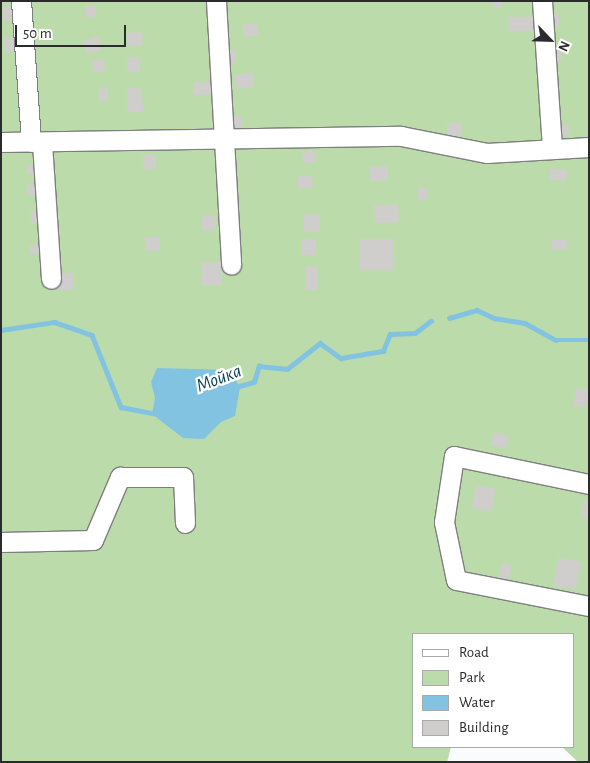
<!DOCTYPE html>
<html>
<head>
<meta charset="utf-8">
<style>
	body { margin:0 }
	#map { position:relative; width:590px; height:763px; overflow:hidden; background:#fafbfd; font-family:"Alegreya Sans",sans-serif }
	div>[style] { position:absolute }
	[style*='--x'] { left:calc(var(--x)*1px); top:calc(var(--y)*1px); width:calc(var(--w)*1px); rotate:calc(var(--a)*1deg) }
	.green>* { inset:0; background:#bcdbaa }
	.water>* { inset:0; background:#82c3e1 }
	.stream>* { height:4.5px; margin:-2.25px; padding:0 2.25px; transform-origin:2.25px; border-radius:2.25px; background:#82c3e1 }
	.building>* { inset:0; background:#d0cecd; transform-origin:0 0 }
	.roads { filter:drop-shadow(1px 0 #7e7e80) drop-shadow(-1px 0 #7e7e80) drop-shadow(0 1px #7e7e80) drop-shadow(0 -1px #7e7e80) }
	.minor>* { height:19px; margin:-9.5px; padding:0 9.5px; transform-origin:9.5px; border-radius:9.5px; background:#fff }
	span { translate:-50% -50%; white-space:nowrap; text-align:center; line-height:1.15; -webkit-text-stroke:4.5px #fff; paint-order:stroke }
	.water-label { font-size:19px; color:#0a4358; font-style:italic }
	.frame { position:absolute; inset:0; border:2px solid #2a2b2b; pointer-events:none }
	.legend { position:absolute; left:412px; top:633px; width:162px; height:115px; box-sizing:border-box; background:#fff; border:1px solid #aaa; margin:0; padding:6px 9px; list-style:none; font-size:15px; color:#2a2b2b }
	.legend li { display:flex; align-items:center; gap:10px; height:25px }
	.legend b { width:25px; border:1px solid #aaa }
	.north { position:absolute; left:525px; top:15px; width:50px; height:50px; -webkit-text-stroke:4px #fff; paint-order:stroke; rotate:114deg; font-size:14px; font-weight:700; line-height:20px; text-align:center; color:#2a2b2b }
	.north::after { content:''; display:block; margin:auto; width:18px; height:22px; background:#2a2b2b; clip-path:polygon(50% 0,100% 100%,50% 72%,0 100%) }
	.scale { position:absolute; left:15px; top:25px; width:111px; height:22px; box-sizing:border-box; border:2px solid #2a2b2b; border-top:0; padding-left:6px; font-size:15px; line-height:18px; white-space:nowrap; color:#2a2b2b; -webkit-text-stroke:4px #fff; paint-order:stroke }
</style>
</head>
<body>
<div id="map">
	<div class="green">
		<i style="clip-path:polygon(1px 1px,589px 1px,589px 762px,578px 762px,562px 747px,574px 747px,574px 634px,414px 634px,414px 747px,451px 747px,447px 762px,1px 762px)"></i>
	</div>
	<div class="water">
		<i style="clip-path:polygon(157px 368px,229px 370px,240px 387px,235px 416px,221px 422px,204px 439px,183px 438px,152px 414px,155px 398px,151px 382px)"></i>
	</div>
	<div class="stream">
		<i style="--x:449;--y:318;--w:29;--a:-16"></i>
		<i style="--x:477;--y:310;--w:19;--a:25"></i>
		<i style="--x:494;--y:318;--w:31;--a:9"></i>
		<i style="--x:525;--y:323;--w:35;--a:29"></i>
		<i style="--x:556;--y:340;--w:33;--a:0"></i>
		<i style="--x:1;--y:330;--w:54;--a:-8.6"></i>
		<i style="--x:54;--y:322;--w:40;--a:18.9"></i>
		<i style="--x:92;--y:335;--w:78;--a:68.1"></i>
		<i style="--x:121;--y:407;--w:37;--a:11"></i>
		<i style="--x:236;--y:387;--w:19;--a:-16"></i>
		<i style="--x:254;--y:382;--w:17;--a:-73"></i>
		<i style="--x:259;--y:366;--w:28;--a:6"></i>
		<i style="--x:287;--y:369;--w:42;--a:-38.2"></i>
		<i style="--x:320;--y:343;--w:26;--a:36"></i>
		<i style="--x:341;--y:358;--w:43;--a:-9.5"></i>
		<i style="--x:383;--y:351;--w:18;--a:-68"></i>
		<i style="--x:390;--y:334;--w:25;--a:-2"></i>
		<i style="--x:415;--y:333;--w:20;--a:-37"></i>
	</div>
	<div class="building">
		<i style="left:494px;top:1px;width:8px;height:7px"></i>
		<i style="left:86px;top:5px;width:10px;height:12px"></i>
		<i style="left:3px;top:7px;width:14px;height:14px"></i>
		<i style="clip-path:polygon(559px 14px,559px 26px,547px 27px,547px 15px)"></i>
		<i style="left:508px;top:17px;width:26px;height:14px"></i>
		<i style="left:258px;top:24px;width:12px;height:15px;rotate:90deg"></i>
		<i style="left:142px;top:32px;width:13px;height:15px;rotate:86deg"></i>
		<i style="left:98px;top:36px;width:14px;height:16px;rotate:73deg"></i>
		<i style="left:19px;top:37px;width:14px;height:15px;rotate:86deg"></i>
		<i style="left:561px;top:49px;width:11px;height:12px;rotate:85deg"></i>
		<i style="clip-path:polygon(236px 50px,236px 63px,226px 63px,225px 51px)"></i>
		<i style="left:127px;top:57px;width:13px;height:15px"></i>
		<i style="clip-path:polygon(103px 59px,105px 71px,93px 72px,92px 61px)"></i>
		<i style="left:253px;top:73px;width:14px;height:18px;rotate:86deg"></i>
		<i style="left:194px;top:82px;width:18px;height:13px"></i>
		<i style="left:99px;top:87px;width:9px;height:14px"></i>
		<i style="clip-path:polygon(127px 88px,140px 88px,144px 112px,127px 112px)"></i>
		<i style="left:241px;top:116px;width:14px;height:9px;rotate:90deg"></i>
		<i style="left:447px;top:123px;width:14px;height:13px"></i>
		<i style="left:568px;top:124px;width:11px;height:16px;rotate:85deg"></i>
		<i style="clip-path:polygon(315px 151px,315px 163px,303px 163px,302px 152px)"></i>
		<i style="left:143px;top:155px;width:13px;height:14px"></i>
		<i style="left:37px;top:165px;width:9px;height:10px;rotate:90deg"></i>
		<i style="left:370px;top:166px;width:18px;height:15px"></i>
		<i style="left:550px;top:169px;width:17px;height:11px;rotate:3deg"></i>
		<i style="clip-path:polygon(298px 176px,312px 176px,313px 187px,298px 188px)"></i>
		<i style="left:27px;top:184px;width:12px;height:11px"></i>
		<i style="left:418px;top:188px;width:9px;height:12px"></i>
		<i style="left:398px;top:204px;width:18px;height:24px;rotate:87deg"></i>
		<i style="left:31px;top:211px;width:11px;height:13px"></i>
		<i style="left:304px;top:214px;width:16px;height:18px"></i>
		<i style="left:202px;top:216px;width:14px;height:14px"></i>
		<i style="left:145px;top:237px;width:15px;height:14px"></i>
		<i style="left:301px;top:239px;width:15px;height:16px"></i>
		<i style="left:393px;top:239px;width:31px;height:33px;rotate:90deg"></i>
		<i style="left:552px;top:240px;width:15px;height:10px"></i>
		<i style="left:29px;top:245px;width:12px;height:9px"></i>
		<i style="left:201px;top:262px;width:21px;height:23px"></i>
		<i style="left:305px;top:267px;width:12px;height:23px"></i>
		<i style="left:57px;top:273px;width:16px;height:17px"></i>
		<i style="left:576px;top:388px;width:13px;height:18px;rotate:9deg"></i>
		<i style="left:493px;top:433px;width:15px;height:13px;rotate:8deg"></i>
		<i style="left:476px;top:485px;width:20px;height:23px;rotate:11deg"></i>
		<i style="clip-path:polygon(584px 500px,589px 501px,589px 519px,581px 517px)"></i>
		<i style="left:558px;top:558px;width:23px;height:28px;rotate:10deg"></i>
		<i style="left:502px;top:563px;width:10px;height:18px;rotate:11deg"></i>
	</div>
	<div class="roads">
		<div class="minor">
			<i style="--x:21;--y:1;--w:141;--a:85.9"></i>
			<i style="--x:216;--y:1;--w:264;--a:86.7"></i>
			<i style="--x:542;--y:1;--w:148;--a:86.1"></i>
			<i style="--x:1;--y:142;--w:400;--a:-0.9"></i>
			<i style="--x:401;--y:136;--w:88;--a:11.2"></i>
			<i style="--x:487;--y:153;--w:102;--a:-3.4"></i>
			<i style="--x:42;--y:143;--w:136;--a:86.2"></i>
			<i style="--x:589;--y:484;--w:138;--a:-168.3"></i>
			<i style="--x:454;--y:456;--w:67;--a:98.6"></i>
			<i style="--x:444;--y:522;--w:59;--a:78.3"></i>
			<i style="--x:456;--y:580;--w:136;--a:11.1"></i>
			<i style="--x:1;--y:542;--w:92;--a:-1.2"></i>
			<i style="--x:93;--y:540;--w:69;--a:-66.8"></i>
			<i style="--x:120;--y:477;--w:63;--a:0"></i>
			<i style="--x:183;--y:477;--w:46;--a:87.5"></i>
		</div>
	</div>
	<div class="water-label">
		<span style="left:219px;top:379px;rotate:-21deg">Мойка</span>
	</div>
	<div class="frame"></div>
	<ul class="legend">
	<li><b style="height:6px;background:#fff"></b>Road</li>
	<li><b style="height:14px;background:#bcdbaa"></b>Park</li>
	<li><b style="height:14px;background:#82c3e1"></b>Water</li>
	<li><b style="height:14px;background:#d0cecd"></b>Building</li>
	</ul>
	<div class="north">N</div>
	<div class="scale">50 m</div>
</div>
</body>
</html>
